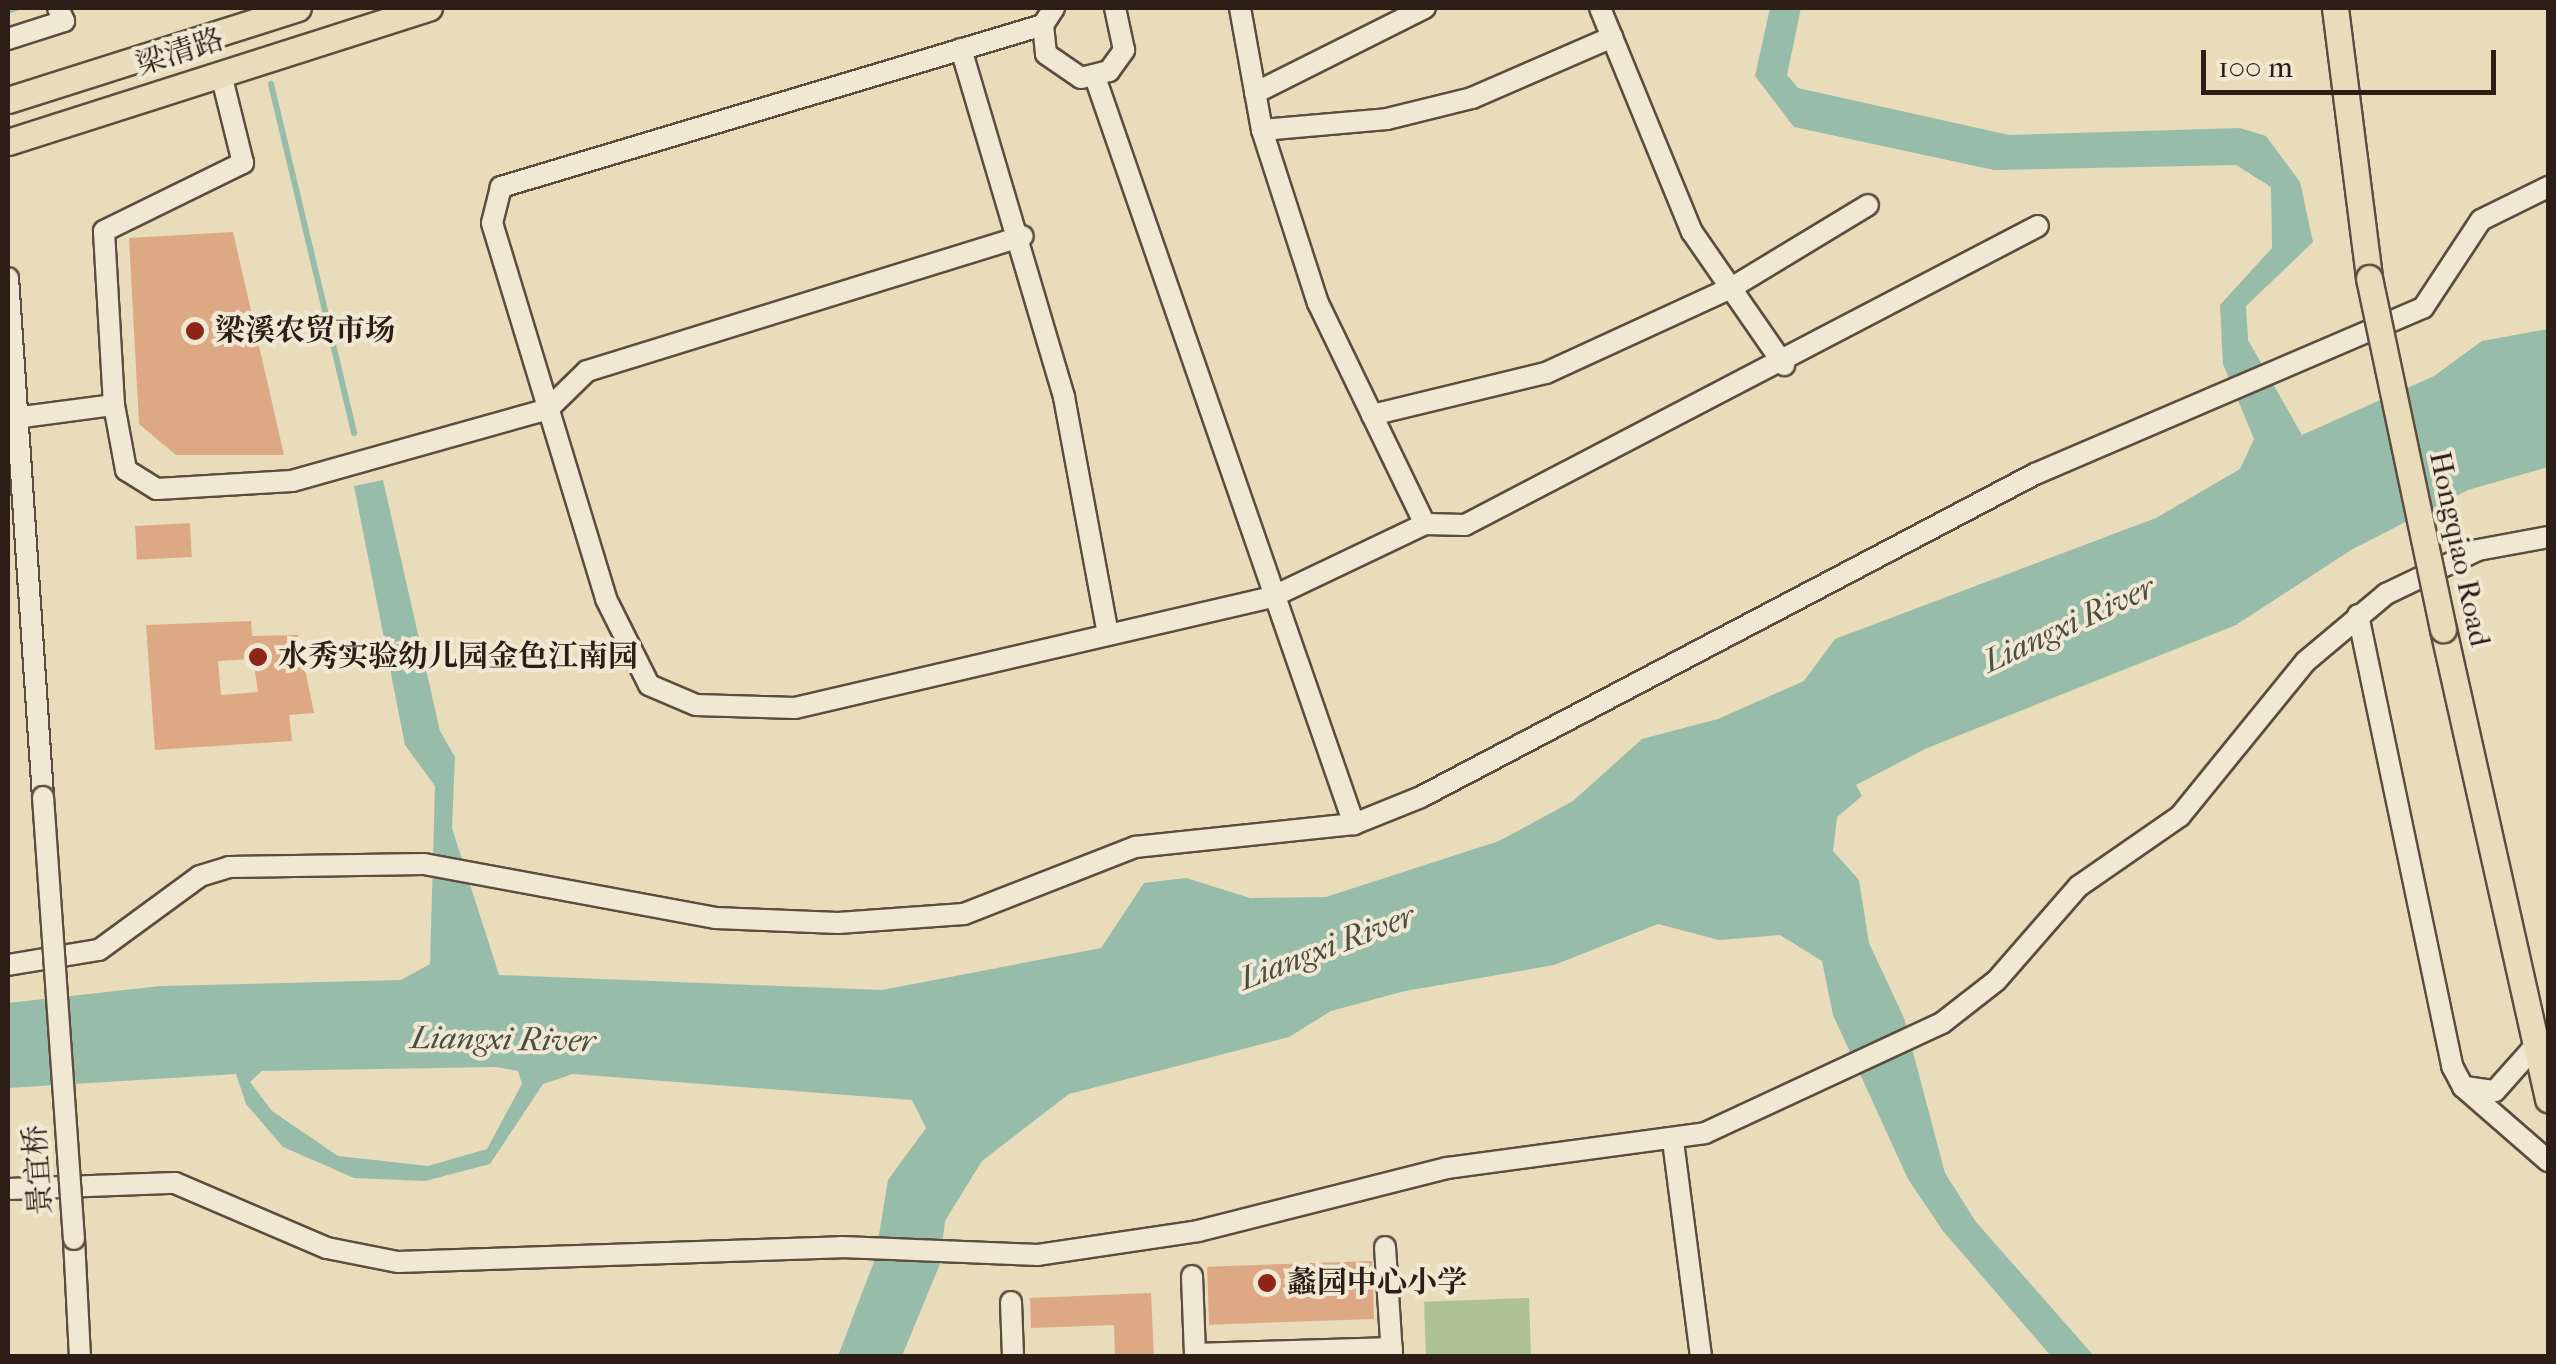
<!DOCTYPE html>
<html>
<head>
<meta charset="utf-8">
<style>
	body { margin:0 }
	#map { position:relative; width:2556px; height:1364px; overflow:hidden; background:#e8dcba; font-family:"IM FELL French Canon","Noto Serif SC",serif }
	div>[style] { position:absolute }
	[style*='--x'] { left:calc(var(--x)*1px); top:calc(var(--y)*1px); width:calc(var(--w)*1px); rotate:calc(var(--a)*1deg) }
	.green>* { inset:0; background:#afc295; transform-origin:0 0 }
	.water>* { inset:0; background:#98bcaa }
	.stream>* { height:6px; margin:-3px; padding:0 3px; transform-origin:3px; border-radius:3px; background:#98bcaa }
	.building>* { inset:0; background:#dda884; transform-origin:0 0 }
	.roads { filter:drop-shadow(2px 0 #5b4d40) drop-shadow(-2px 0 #5b4d40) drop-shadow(0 2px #5b4d40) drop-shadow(0 -2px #5b4d40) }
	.minor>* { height:20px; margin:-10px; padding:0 10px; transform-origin:10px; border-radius:10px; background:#f0e8d2 }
	.major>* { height:25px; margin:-12.5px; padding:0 12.5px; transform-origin:12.5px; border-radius:12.5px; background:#e8dcba }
	.bridges { filter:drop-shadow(2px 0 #5b4d40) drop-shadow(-2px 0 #5b4d40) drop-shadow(0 2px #5b4d40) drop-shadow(0 -2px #5b4d40) }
	.minor-bridge>* { height:20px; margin:-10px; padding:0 10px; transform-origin:10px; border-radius:10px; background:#f0e8d2 }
	.major-bridge>* { height:25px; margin:-12.5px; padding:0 12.5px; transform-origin:12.5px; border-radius:12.5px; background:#e8dcba }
	.dots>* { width:28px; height:28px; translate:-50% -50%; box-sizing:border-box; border:5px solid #f0e8d2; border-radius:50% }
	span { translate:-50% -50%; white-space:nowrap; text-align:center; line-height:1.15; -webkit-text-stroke:8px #f0e8d2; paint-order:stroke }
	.street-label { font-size:30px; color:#2c1d17 }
	.poi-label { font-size:30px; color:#2c1d17; font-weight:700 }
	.left { translate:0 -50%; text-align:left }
	.water-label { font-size:32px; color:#4c4d43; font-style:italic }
	.frame { position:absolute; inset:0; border:10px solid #2c1d17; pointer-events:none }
	.scale { position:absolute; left:2201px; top:50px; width:295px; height:45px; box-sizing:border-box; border:5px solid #2c1d17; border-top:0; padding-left:12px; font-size:30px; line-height:35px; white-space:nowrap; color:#2c1d17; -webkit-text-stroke:8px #f0e8d2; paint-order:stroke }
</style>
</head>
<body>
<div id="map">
	<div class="green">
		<i style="left:1529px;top:1298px;width:58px;height:105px;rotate:88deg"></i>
	</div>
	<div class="water">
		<i style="clip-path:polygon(evenodd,1770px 8px,1801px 8px,1787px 75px,1798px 88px,2009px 135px,2240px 128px,2266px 136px,2300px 182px,2313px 242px,2246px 306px,2248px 340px,2302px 435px,2434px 376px,2482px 341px,2548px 329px,2548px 467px,2468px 490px,2351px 550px,2236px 625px,1925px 749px,1856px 785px,1862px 796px,1837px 817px,1833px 851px,1859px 880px,1869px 943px,1904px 1018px,1945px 1173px,1976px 1222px,2094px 1356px,2051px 1356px,1943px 1231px,1908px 1179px,1833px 1015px,1822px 961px,1780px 935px,1719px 940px,1658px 924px,1554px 965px,1405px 991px,1331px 1011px,1289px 1037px,1069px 1094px,982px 1161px,945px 1221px,940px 1264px,902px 1356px,838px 1356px,875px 1259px,888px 1180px,926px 1128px,912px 1100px,573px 1074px,543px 1084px,490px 1164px,425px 1181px,354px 1178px,283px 1147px,246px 1104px,236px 1074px,8px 1088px,8px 1003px,161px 986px,401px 980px,430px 964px,435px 786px,405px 745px,354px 486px,383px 480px,440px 731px,455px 757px,452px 828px,499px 975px,882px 990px,1101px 948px,1144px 883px,1186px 878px,1250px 898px,1326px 897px,1499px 841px,1573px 801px,1642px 739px,1718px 719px,1804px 681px,1835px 639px,2156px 518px,2240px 469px,2254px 439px,2223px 364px,2220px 305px,2272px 248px,2271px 187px,2236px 165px,1994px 170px,1794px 127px,1755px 76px,1770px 8px,496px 1067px,518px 1071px,522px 1084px,487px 1149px,428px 1166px,338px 1156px,272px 1111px,250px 1082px,262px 1071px,496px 1067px)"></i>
	</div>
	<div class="stream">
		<i style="--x:8;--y:11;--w:9;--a:-21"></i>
		<i style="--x:271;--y:84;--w:359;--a:76.6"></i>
	</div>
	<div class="building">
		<i style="clip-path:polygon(233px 232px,284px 455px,176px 455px,139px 424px,129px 238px)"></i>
		<i style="left:190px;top:523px;width:34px;height:55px;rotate:87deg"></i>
		<i style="clip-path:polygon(evenodd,251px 621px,252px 636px,298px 635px,314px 713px,289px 715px,292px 741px,155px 750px,146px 625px,251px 621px,253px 659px,258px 692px,221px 695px,218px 661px,253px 659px)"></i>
		<i style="left:1372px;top:1261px;width:58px;height:165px;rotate:88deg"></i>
		<i style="clip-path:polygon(1151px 1293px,1154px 1356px,1115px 1356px,1114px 1325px,1031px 1328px,1030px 1298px)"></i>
	</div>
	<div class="roads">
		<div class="minor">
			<i style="--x:1054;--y:8;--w:20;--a:123"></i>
			<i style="--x:1043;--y:25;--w:29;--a:84"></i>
			<i style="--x:1046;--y:54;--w:42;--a:34.4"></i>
			<i style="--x:1081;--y:78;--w:29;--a:-14"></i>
			<i style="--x:1109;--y:71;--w:26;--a:-54"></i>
			<i style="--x:1124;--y:50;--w:43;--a:-102.1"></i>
			<i style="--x:1240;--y:8;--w:124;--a:79.8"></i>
			<i style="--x:1262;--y:130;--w:182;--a:72.1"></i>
			<i style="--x:1318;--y:303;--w:246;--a:64.2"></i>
			<i style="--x:1425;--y:524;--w:40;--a:1.4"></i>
			<i style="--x:1465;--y:525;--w:646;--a:-27.56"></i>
			<i style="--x:1600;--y:8;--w:242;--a:67.7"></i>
			<i style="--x:1692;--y:232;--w:162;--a:55.3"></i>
			<i style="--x:1043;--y:25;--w:566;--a:163.36"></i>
			<i style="--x:501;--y:187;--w:37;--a:104"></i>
			<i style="--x:492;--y:223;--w:393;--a:73.1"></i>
			<i style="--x:606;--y:599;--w:96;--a:63.4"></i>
			<i style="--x:649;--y:685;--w:51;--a:23.1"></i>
			<i style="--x:696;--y:705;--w:99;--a:1.7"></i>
			<i style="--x:795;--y:708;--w:490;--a:-13.1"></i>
			<i style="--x:1272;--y:597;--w:170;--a:-25.5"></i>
			<i style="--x:8;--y:39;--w:59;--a:-17.8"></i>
			<i style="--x:64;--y:21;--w:14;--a:-115"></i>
			<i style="--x:961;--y:49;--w:363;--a:73.5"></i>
			<i style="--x:1064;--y:397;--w:241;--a:79.5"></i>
			<i style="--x:1095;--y:77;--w:791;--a:70.88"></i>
			<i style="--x:1255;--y:93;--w:190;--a:-26.6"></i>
			<i style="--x:1262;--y:130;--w:125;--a:-5"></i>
			<i style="--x:1387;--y:119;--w:88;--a:-13.9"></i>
			<i style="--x:1472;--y:98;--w:153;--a:-23.5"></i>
			<i style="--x:8;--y:278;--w:520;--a:86.14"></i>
			<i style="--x:114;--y:405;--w:174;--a:-93.3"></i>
			<i style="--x:104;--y:231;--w:155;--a:-26.1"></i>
			<i style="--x:243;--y:163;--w:92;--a:-103.9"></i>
			<i style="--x:1372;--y:415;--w:179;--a:-13.6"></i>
			<i style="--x:1546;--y:373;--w:204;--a:-24.7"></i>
			<i style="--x:1731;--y:288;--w:160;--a:-31.2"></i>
			<i style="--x:15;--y:418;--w:100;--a:-7.5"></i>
			<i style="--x:114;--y:405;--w:66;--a:79.5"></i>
			<i style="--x:126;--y:470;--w:36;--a:32"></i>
			<i style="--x:157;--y:489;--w:135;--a:-3.4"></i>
			<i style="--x:292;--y:481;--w:266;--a:-15.7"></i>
			<i style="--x:548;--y:409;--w:54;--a:-44.3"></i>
			<i style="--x:587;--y:371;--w:456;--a:-17.2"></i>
			<i style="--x:2358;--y:615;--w:461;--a:78.2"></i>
			<i style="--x:2452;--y:1066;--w:24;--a:62"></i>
			<i style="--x:2463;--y:1087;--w:113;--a:41"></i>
			<i style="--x:8;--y:965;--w:92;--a:-9.4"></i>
			<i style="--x:99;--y:950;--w:125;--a:-36.2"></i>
			<i style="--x:200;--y:876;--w:30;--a:-17"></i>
			<i style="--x:229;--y:867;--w:195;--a:-0.9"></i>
			<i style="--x:424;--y:864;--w:296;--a:10.5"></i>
			<i style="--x:715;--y:918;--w:123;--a:2.3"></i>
			<i style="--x:838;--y:923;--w:126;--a:-4.1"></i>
			<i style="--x:964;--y:914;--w:184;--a:-21.4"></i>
			<i style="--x:1135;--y:847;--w:220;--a:-6"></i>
			<i style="--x:1354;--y:824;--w:72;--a:-21.9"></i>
			<i style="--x:1421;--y:797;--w:694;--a:-27.75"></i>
			<i style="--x:2035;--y:474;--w:422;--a:-23.2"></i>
			<i style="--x:2423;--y:308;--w:105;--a:-56.6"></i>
			<i style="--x:2481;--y:220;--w:75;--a:-26.2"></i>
			<i style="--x:2465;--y:1087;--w:30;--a:8"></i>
			<i style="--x:2495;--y:1091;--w:62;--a:-48.3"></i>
			<i style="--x:2536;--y:1045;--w:8;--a:23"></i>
			<i style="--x:1673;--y:1141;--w:217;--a:82.6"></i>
			<i style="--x:8;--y:1189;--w:167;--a:-2.1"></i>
			<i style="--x:175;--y:1183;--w:165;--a:23.2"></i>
			<i style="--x:327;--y:1248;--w:72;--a:11.2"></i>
			<i style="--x:398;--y:1262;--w:443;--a:-1.9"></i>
			<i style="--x:841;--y:1247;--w:197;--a:2.3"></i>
			<i style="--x:1038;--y:1255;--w:162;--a:-8.5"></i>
			<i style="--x:1198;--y:1231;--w:257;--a:-14.2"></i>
			<i style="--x:1447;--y:1168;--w:260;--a:-7.7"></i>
			<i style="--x:1705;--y:1133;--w:261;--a:-24.9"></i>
			<i style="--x:1942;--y:1023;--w:68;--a:-37.9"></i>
			<i style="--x:1996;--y:981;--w:126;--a:-48.9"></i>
			<i style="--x:2079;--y:886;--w:123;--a:-34.7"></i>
			<i style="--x:2180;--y:816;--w:198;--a:-50.9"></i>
			<i style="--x:2305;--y:662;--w:106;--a:-40"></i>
			<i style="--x:2386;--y:594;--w:102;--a:-25.6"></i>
			<i style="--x:2478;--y:550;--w:71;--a:-10.5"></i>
			<i style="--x:74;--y:1239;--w:117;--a:87.1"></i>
			<i style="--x:1385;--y:1247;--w:109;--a:86.3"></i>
			<i style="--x:1192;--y:1276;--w:78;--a:87.8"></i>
			<i style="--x:1195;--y:1354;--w:197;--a:-1.7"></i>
			<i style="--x:1011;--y:1302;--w:54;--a:87.9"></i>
		</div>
		<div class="major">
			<i style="--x:2335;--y:8;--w:272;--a:82.8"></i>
			<i style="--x:8;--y:100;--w:304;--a:-17.6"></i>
			<i style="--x:8;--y:142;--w:442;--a:-17.7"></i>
			<i style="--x:2443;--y:629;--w:482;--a:77.4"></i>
		</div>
	</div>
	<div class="bridges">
		<div class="minor-bridge">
			<i style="--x:43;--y:797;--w:443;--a:86"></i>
		</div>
		<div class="major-bridge">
			<i style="--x:2369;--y:278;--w:359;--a:78.1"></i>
		</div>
	</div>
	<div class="dots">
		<i style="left:195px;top:331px;background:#8f2418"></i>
		<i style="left:258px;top:657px;background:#8f2418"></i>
		<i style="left:1267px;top:1283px;background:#8f2418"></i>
	</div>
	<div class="street-label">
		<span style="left:180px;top:53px;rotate:-18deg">梁清路</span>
		<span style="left:2459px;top:549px;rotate:78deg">Hongqiao Road</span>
		<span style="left:39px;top:1170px;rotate:-94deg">景宜桥</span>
	</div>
	<div class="poi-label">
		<span class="left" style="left:215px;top:331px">梁溪农贸市场</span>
		<span class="left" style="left:278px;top:657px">水秀实验幼儿园金色江南园</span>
		<span class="left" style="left:1287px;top:1283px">蠡园中心小学</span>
	</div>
	<div class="water-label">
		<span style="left:2069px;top:625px;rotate:-25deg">Liangxi River</span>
		<span style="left:1327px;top:948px;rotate:-21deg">Liangxi River</span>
		<span style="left:503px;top:1040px;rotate:1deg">Liangxi River</span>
	</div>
	<div class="frame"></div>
	<div class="scale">100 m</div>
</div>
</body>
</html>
